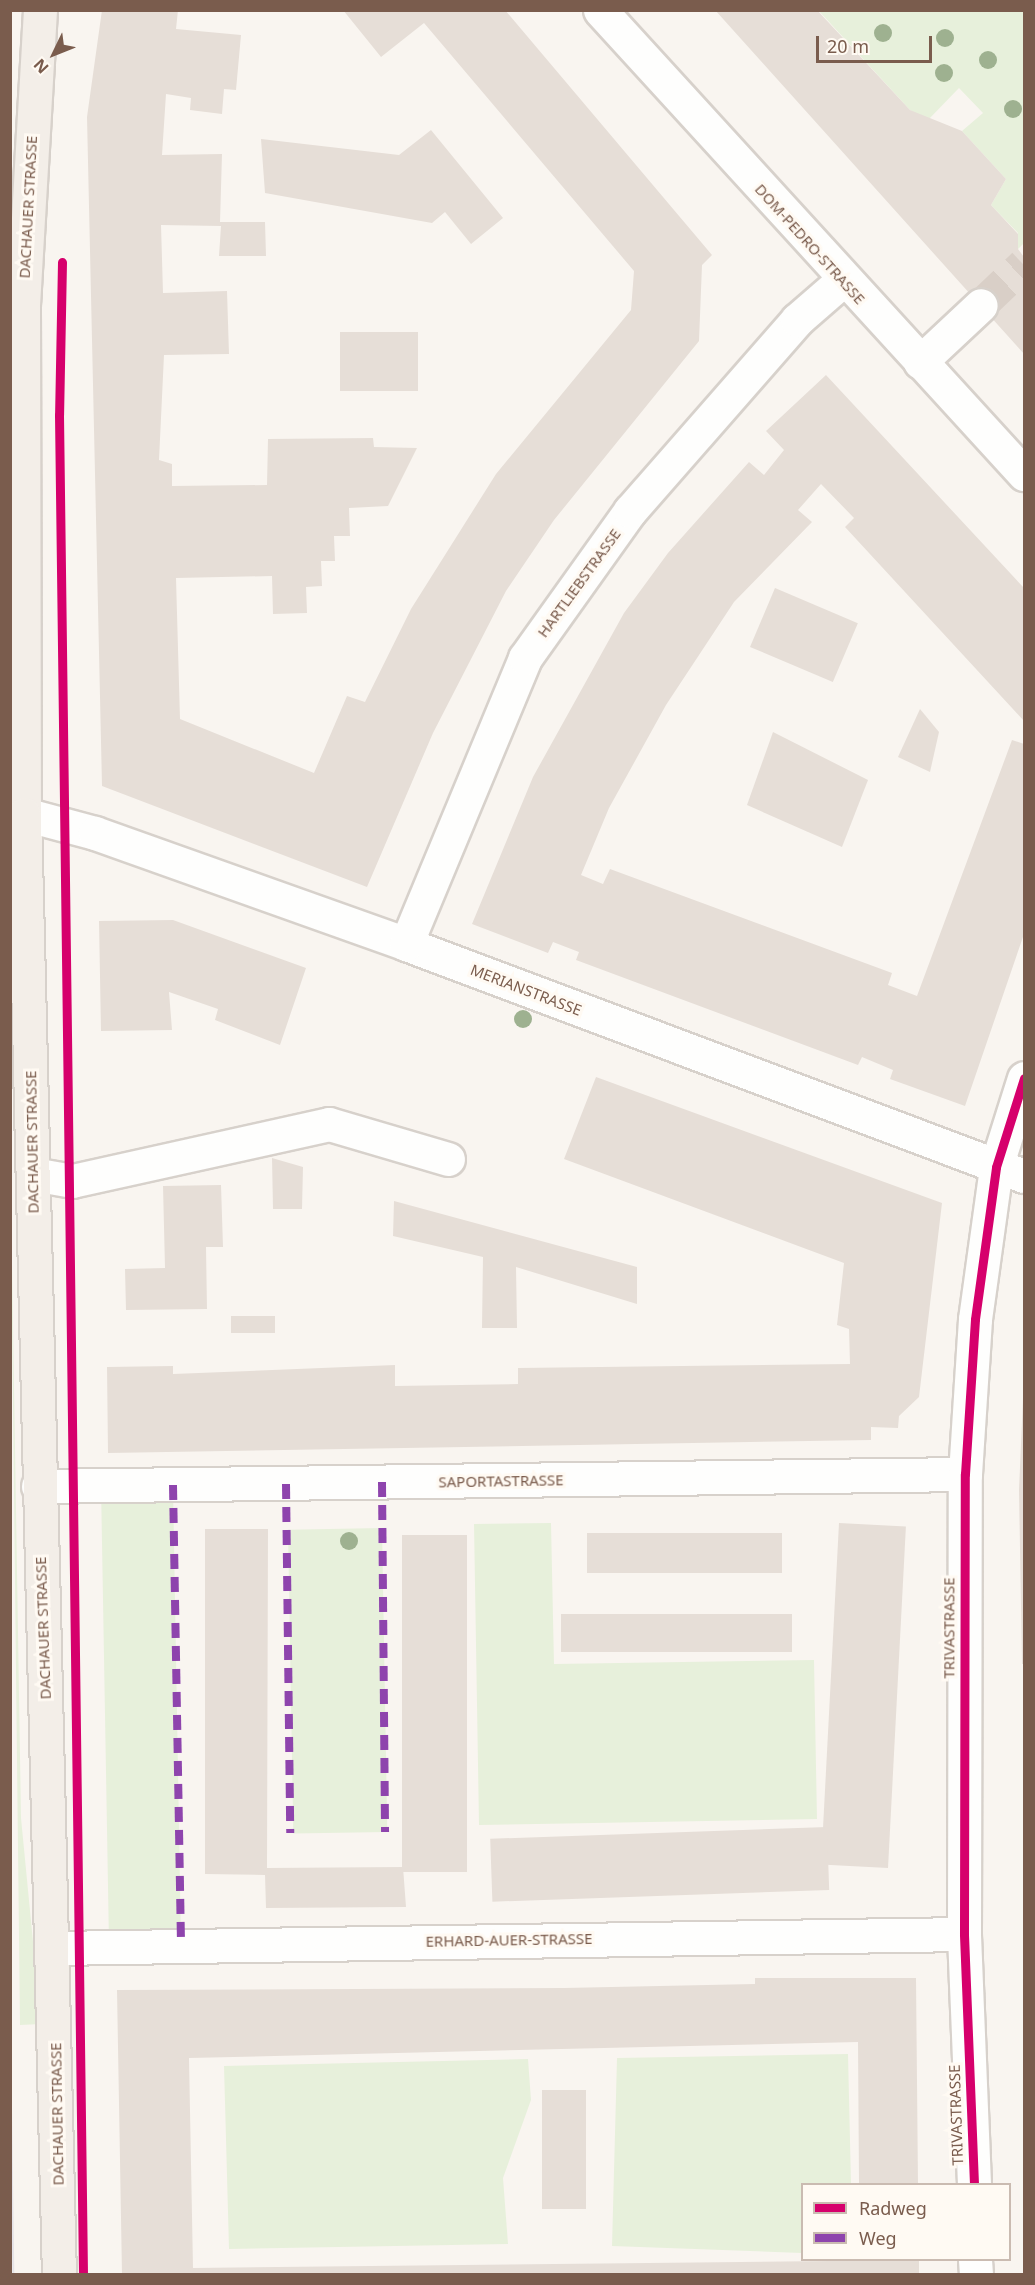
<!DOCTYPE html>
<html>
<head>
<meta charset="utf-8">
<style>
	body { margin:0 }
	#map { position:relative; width:1035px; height:2285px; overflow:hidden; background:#f9f5f0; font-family:"Noto Sans",sans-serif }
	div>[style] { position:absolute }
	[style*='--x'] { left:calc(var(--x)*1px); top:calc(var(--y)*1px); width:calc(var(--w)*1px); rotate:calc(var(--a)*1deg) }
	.green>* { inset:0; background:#e7f0db; transform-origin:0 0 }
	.building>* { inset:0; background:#e6ded7; transform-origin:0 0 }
	.minor-tunnel>* { height:33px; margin-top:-16.5px; transform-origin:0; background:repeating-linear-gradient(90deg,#d9cfc7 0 33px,transparent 0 49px) }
	.roads { filter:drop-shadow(2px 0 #d7d1cb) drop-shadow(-2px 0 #d7d1cb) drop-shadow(0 2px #d7d1cb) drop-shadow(0 -2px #d7d1cb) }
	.minor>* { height:33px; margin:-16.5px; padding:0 16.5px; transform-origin:16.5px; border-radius:16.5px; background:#fefefd }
	.major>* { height:33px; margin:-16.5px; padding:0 16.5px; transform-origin:16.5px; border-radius:16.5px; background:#f3eee8 }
	.tram>* { height:1.5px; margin:-0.75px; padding:0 0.75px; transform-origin:0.75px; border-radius:0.75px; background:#e6e3e7 }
	.quiet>* { height:8px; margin-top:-4px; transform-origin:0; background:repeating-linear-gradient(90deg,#8e44ad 0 15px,transparent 0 23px) }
	.cycleway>* { height:9px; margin:-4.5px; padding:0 4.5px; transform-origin:4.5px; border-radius:4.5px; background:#d6006c }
	.trees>* { width:18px; height:18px; margin:-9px; border-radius:50%; background:#9eb190 }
	span { translate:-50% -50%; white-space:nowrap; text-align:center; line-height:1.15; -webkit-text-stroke:6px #fffaf3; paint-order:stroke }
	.street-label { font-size:15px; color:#7a5c4d }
	.frame { position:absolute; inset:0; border:12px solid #7a5c4d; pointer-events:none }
	.legend { position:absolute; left:801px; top:2183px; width:210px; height:78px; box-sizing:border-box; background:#fffaf3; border:2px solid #cabbb1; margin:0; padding:8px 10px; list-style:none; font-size:18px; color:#7a5c4d }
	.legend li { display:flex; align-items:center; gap:12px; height:30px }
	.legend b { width:30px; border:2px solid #cabbb1 }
	.north { position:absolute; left:24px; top:24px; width:60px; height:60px; -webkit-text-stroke:4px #fffaf3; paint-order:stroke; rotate:227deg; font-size:16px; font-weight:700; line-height:24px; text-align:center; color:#7a5c4d }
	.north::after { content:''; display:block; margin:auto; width:21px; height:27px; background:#7a5c4d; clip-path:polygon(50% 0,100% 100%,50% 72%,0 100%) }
	.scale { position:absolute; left:816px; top:36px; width:116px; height:27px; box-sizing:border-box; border:3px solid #7a5c4d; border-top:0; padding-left:8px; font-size:18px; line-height:21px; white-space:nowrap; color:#7a5c4d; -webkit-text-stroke:4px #fffaf3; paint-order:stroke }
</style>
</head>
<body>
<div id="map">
	<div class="green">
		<i style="clip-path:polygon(819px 11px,1024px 11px,1024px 243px,1018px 249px,1018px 233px,991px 205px,1006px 179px,962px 131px,983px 113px,959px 88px,928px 120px,910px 110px)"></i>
		<i style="clip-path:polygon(10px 1138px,21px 1818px,41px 2024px,20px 2025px)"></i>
		<i style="left:173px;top:1485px;width:460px;height:72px;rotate:89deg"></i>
		<i style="clip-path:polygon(551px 1523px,554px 1664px,814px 1660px,817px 1819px,479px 1825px,474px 1524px)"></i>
		<i style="left:382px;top:1528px;width:304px;height:94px;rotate:89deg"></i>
		<i style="clip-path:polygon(848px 2054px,851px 2184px,802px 2184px,802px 2253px,612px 2246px,617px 2058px)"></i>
		<i style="clip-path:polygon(528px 2059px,531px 2100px,503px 2178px,508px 2244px,229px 2249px,224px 2066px)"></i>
	</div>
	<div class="building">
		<i style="clip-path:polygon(102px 10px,178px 10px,176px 29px,241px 35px,236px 90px,224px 89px,222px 114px,190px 110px,191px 98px,166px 94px,162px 155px,222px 154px,220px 222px,265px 222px,266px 256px,219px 256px,221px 226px,161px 225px,163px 293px,227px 291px,229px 354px,164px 355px,159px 460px,172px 464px,172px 486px,267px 485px,268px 439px,373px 438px,374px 447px,417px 448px,388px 506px,349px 508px,350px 536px,334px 536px,335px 561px,321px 561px,322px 586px,306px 587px,307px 613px,273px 614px,272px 576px,176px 578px,180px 719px,314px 773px,347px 696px,365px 702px,411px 609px,496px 474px,631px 310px,634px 271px,424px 23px,381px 57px,343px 10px,505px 10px,712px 255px,702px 265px,699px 341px,554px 520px,506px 591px,433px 733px,367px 887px,102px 786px,87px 117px)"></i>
		<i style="clip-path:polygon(715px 10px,817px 10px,910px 110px,962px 131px,1006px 179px,991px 205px,1018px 234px,1018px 249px,1024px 257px,1024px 354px)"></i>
		<i style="clip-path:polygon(431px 130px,503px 218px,471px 244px,445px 212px,432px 223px,265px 193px,261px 139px,399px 155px)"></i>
		<i style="left:340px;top:332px;width:78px;height:59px"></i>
		<i style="clip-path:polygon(826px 375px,1024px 588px,1024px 721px,845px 527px,854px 518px,821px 484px,798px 510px,812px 522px,734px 602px,666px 705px,609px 808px,581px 875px,603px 884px,610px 869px,892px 973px,888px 985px,917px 996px,1012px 740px,1024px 744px,1024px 934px,965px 1106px,890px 1079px,893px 1070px,862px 1057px,858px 1065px,576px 960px,579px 952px,553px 942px,548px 953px,472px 924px,533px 777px,624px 613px,668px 553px,749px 462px,764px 475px,784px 450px,766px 431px)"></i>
		<i style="left:775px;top:588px;width:90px;height:64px;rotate:23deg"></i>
		<i style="clip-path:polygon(920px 709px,939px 732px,930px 772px,898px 757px)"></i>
		<i style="clip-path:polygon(773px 732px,868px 780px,842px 847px,747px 805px)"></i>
		<i style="clip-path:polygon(173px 920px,306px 968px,280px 1045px,215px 1020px,218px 1009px,169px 992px,172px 1030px,101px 1031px,99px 921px)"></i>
		<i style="clip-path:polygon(596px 1077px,942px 1203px,919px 1397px,899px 1416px,898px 1428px,871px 1427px,871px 1440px,108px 1453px,107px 1367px,173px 1366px,173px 1374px,395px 1365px,395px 1386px,518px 1384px,518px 1368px,850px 1364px,849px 1329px,837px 1325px,844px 1263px,564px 1159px)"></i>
		<i style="clip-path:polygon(272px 1158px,303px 1167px,302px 1209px,273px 1209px)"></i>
		<i style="clip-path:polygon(221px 1185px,223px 1247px,206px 1247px,207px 1309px,126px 1310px,125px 1269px,165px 1268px,163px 1186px)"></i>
		<i style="clip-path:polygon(394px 1201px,637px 1267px,637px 1304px,516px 1267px,517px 1328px,482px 1328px,483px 1257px,393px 1236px)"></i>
		<i style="left:275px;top:1316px;width:17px;height:44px;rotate:90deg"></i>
		<i style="clip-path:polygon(1024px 1375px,1024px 1664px,1022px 1664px,1019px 1490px)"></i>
		<i style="left:839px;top:1523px;width:67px;height:342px;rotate:3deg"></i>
		<i style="clip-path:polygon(205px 1529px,268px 1529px,267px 1868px,403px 1867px,406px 1907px,266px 1908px,265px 1875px,205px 1874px)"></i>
		<i style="left:782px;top:1533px;width:40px;height:195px;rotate:90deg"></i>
		<i style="left:402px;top:1535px;width:65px;height:337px"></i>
		<i style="left:792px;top:1614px;width:38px;height:231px;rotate:90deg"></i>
		<i style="left:827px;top:1827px;width:63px;height:337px;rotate:88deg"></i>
		<i style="clip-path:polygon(755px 1978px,916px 1978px,918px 2184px,859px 2184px,858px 2042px,189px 2058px,193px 2268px,919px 2260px,919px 2274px,122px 2274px,117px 1990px,564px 1988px,755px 1984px)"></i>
		<i style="left:542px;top:2090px;width:44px;height:119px"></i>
	</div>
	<div class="minor-tunnel">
		<i style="--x:981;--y:305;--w:59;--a:-43.6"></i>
	</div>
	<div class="roads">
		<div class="minor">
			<i style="--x:600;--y:10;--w:629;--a:47.58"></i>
			<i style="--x:920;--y:362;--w:83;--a:-43.1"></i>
			<i style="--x:24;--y:814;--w:73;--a:15"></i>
			<i style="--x:95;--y:833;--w:330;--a:19.6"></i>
			<i style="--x:406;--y:944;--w:660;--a:20.58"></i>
			<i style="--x:406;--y:944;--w:310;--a:-67.4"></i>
			<i style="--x:525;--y:658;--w:181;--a:-54.5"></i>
			<i style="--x:630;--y:511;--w:254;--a:-48.8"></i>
			<i style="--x:797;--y:320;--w:61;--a:-41"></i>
			<i style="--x:33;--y:1174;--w:40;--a:10"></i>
			<i style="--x:72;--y:1181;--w:263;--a:-12.5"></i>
			<i style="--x:329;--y:1124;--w:124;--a:16.4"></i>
			<i style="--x:38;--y:1486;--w:927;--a:-0.74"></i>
			<i style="--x:54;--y:1948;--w:910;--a:-0.88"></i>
			<i style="--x:974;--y:2184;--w:250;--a:-92.3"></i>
			<i style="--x:964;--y:1934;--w:460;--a:-89.9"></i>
			<i style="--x:965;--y:1474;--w:155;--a:-86.3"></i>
			<i style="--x:975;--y:1319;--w:153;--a:-82.1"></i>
			<i style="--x:996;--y:1167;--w:93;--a:-72.5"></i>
			<i style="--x:975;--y:2260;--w:14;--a:86"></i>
		</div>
		<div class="major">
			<i style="--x:40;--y:10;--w:298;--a:93.3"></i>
			<i style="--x:23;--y:308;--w:506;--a:89.89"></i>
			<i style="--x:24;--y:814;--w:1460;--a:88.63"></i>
		</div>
	</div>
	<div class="tram">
		<i style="--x:10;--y:1999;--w:275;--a:89.2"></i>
	</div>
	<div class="quiet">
		<i style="--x:382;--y:1482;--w:350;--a:89.5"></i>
		<i style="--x:286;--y:1484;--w:349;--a:89.3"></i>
		<i style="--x:173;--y:1485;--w:460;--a:89"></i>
	</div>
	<div class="cycleway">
		<i style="--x:62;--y:262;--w:153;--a:91.1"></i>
		<i style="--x:59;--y:415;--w:1859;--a:89.26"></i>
		<i style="--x:974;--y:2184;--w:250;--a:-92.3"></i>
		<i style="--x:964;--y:1934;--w:460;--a:-89.9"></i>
		<i style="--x:965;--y:1474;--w:155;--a:-86.3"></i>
		<i style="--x:975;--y:1319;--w:153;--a:-82.1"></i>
		<i style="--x:996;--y:1167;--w:93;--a:-72.5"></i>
	</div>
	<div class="trees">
		<i style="left:883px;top:33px"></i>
		<i style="left:945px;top:38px"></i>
		<i style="left:988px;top:60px"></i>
		<i style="left:944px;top:73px"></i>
		<i style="left:1013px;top:109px"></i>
		<i style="left:523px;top:1019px"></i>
		<i style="left:349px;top:1541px"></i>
	</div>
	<div class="street-label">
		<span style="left:28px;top:207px;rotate:-87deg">DACHAUER STRASSE</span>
		<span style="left:810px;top:244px;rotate:48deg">DOM-PEDRO-STRASSE</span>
		<span style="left:579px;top:583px;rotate:-54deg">HARTLIEBSTRASSE</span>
		<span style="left:526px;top:990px;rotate:21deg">MERIANSTRASSE</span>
		<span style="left:32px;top:1142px;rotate:-91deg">DACHAUER STRASSE</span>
		<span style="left:501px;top:1481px;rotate:-1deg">SAPORTASTRASSE</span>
		<span style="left:43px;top:1628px;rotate:-92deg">DACHAUER STRASSE</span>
		<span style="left:949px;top:1628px;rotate:-90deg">TRIVASTRASSE</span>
		<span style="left:509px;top:1940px;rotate:-1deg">ERHARD-AUER-STRASSE</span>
		<span style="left:57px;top:2114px;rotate:-91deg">DACHAUER STRASSE</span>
		<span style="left:956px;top:2115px;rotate:-92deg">TRIVASTRASSE</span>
	</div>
	<div class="frame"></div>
	<ul class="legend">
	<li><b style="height:8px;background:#d6006c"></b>Radweg</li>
	<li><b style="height:8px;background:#8e44ad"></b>Weg</li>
	</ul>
	<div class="north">N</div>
	<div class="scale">20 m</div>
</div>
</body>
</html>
